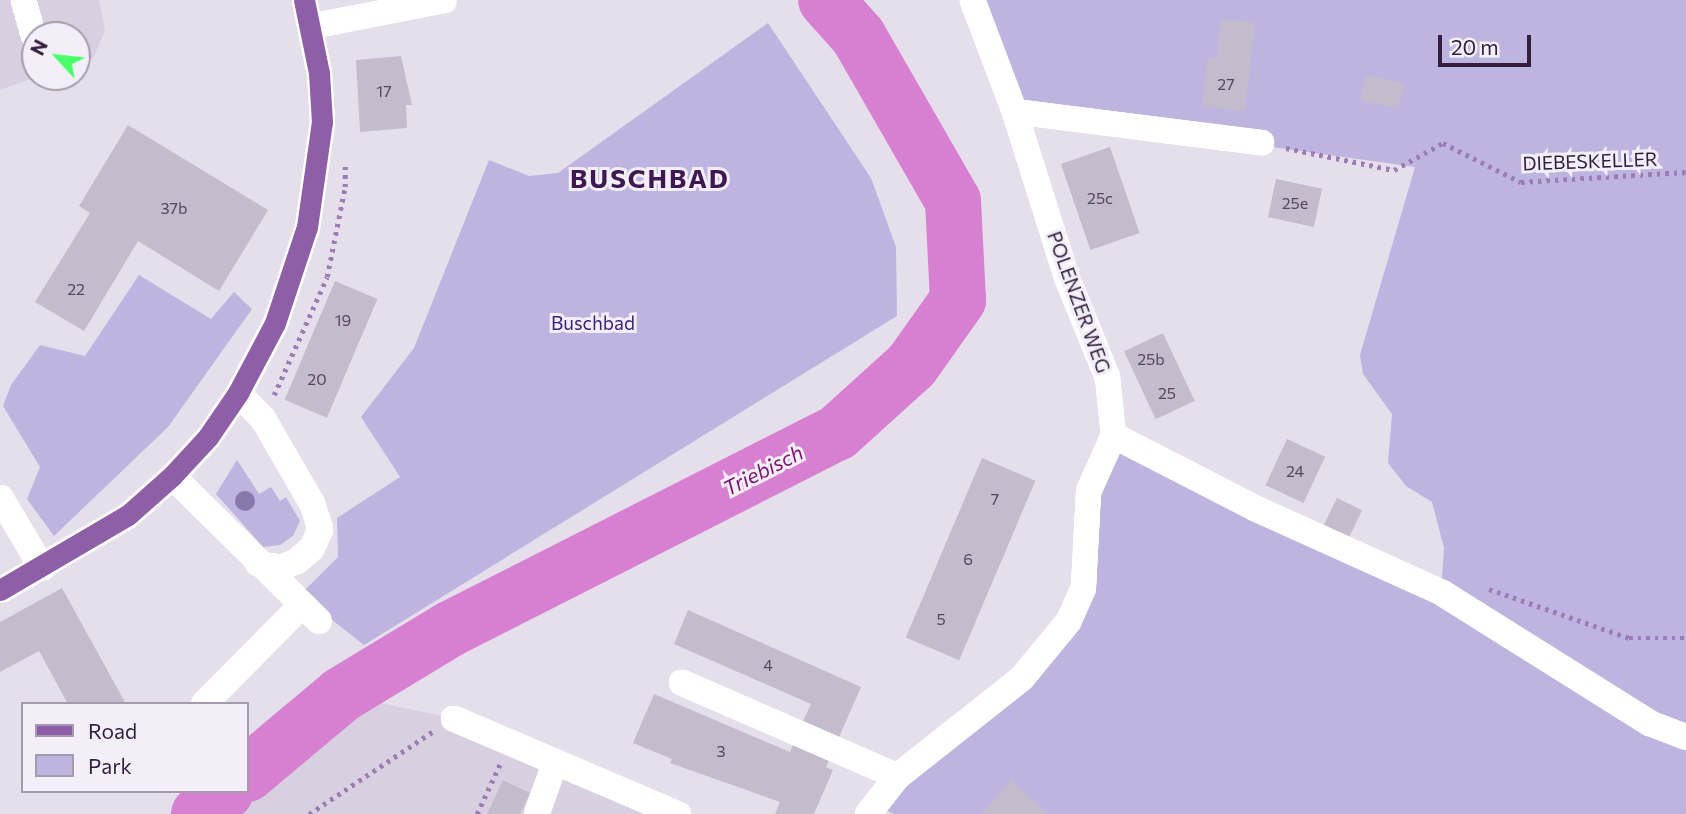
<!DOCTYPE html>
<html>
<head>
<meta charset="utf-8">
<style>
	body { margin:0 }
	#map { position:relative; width:1686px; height:814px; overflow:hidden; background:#e5dfec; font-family:Commissioner,sans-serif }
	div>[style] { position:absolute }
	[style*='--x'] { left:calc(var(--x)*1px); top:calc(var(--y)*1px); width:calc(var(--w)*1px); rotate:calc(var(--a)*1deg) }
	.built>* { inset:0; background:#d8d0e0 }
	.green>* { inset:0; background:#bdb5e0 }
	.river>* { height:56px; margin:-28px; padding:0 28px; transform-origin:28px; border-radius:28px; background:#d780d1 }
	.building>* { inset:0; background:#c4bbcd; transform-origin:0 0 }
	.path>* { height:4.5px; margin-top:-2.25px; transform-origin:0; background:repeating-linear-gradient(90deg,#9d7cb3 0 3.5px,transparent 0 8.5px) }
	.roads { filter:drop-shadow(2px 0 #fff) drop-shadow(-2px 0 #fff) drop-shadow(0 2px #fff) drop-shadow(0 -2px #fff) }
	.minor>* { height:21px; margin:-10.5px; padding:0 10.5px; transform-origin:10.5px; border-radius:10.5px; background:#fff }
	.major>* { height:21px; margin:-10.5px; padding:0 10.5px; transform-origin:10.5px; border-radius:10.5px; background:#8e5ea6 }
	.trees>* { width:20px; height:20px; margin:-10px; border-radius:50%; background:#8978ac }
	span { translate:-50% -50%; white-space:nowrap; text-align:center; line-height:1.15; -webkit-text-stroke:6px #f3eff8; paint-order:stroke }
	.number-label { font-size:16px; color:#574561 }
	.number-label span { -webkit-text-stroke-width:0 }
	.street-label { font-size:19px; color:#331e3d }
	.park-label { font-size:19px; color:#3e2478 }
	.water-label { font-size:21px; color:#7f1275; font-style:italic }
	.district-label { font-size:26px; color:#3f1851; font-weight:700; letter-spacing:2px }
	.legend { position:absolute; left:21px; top:702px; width:228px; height:91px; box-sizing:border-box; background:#f3eff8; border:2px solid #a69bad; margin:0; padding:9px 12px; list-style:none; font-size:21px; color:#331e3d }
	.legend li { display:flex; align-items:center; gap:14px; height:35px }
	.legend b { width:35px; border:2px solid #a69bad }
	.north { position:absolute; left:21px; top:21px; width:70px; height:70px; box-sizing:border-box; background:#f3eff8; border:2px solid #a69bad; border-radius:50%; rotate:297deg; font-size:19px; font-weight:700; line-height:28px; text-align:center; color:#331e3d }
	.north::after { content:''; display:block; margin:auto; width:24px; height:32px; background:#49ff68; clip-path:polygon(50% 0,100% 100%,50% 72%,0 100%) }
	.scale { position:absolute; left:1438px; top:35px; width:93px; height:32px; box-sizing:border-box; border:4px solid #331e3d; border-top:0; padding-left:9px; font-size:21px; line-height:24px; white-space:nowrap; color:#331e3d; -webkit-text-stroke:5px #f3eff8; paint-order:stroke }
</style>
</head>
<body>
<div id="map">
	<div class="built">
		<i style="clip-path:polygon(0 0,99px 0,105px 30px,94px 57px,77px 63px,77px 35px,35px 35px,36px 77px,0 90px)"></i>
		<i style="clip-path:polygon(341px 695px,453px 718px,651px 802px,645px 814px,199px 814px,226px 791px,247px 791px,247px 774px)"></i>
	</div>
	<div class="green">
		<i style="clip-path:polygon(972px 0,1686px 0,1686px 814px,894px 814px,874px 804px,1068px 621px,1086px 511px,1113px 435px,1441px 591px,1444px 548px,1432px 502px,1406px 486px,1388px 463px,1392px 414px,1363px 374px,1360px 355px,1415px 167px,1014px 111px)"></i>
		<i style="clip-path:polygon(768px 23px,871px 178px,896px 247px,897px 316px,364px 645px,300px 595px,338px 557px,337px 518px,400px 477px,361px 417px,414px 348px,489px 160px,529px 176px,558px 173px)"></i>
		<i style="clip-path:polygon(139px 275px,211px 319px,234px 292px,252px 309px,168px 427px,54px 536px,27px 499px,40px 467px,3px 406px,11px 385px,40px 345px,85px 356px)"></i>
		<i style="clip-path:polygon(237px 460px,259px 494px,271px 487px,280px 501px,286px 497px,300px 521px,293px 536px,280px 545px,263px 547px,216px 494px)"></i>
	</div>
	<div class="river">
		<i style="--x:247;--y:774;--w:123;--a:-40"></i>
		<i style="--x:341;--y:695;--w:127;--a:-31.2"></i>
		<i style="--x:450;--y:629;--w:434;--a:-26.9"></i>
		<i style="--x:837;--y:433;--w:101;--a:-42.2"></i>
		<i style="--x:912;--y:365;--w:80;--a:-54.7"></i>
		<i style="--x:958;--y:300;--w:99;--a:-92.9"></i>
		<i style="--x:953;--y:201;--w:190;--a:-119.9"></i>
		<i style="--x:858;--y:36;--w:48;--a:-131.6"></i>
		<i style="--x:199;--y:814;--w:35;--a:-40"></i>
	</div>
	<div class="building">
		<i style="clip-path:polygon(1221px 19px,1255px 23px,1245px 111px,1202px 106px,1208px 57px,1217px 58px)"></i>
		<i style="clip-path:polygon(401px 56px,412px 105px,406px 105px,407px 128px,360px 132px,356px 60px)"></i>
		<i style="left:1366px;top:75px;width:39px;height:26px;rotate:13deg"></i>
		<i style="clip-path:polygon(128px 125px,268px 210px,219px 291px,138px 241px,84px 331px,35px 302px,90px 213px,79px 206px)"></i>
		<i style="left:1110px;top:147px;width:91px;height:52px;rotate:71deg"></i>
		<i style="left:1276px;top:179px;width:47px;height:39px;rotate:12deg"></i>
		<i style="left:335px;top:281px;width:46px;height:129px;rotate:23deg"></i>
		<i style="left:1163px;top:333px;width:75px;height:43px;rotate:65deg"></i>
		<i style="left:1287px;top:439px;width:42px;height:51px;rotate:25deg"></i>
		<i style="left:982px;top:458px;width:58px;height:195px;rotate:23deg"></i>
		<i style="left:1337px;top:498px;width:28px;height:30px;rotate:26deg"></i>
		<i style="clip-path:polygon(62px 588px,126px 704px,68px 704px,39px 651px,0 672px,0 622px)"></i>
		<i style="clip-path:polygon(688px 610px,861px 687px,839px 737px,803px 721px,811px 704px,674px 644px)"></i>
		<i style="clip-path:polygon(654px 694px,790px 752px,793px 745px,829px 761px,826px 767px,833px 770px,814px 814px,775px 814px,780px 802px,670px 763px,672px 759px,633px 743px)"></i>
		<i style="clip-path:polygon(503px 780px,530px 793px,520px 814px,487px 814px)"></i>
		<i style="clip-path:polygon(1011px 780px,1048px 814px,981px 814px)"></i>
	</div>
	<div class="path">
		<i style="--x:1286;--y:148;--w:110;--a:11.5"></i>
		<i style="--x:1394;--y:170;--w:56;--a:-28.9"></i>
		<i style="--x:1443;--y:143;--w:87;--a:26.6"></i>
		<i style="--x:1521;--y:182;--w:165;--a:-3.5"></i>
		<i style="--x:274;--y:395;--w:129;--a:-65.8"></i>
		<i style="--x:327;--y:277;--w:92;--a:-78.7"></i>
		<i style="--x:345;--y:187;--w:21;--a:-90"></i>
		<i style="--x:1489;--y:589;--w:148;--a:19.3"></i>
		<i style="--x:1629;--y:638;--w:57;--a:0"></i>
		<i style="--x:309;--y:814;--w:148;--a:-33.7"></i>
		<i style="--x:477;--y:814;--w:55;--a:-65.3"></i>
	</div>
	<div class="roads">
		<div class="minor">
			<i style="--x:23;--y:0;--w:36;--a:74"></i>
			<i style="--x:310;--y:26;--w:136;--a:-11"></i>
			<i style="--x:1014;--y:111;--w:249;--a:7.2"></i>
			<i style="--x:238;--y:393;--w:36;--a:46"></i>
			<i style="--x:263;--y:419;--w:98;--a:60"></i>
			<i style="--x:312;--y:504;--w:26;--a:72"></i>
			<i style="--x:320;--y:529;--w:21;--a:115"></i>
			<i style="--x:311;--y:548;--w:20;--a:139"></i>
			<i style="--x:296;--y:561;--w:17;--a:159"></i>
			<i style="--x:280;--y:567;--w:23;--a:-170"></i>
			<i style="--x:1113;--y:435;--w:160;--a:27.2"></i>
			<i style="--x:1255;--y:508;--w:204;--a:24.3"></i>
			<i style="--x:1441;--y:592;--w:247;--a:32.1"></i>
			<i style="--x:1650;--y:723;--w:39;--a:21"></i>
			<i style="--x:172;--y:476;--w:206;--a:44.6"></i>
			<i style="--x:0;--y:497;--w:82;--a:59.4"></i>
			<i style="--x:681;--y:682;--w:236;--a:23.5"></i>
			<i style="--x:203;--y:704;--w:138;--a:-45.3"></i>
			<i style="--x:453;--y:718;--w:245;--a:23.1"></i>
			<i style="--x:536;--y:814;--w:56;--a:-70.3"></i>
			<i style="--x:867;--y:814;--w:48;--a:-51.7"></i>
			<i style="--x:897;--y:776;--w:158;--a:-38.3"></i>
			<i style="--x:1021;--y:678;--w:74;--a:-50.5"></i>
			<i style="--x:1068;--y:621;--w:37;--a:-66"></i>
			<i style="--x:1083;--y:587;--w:96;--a:-87"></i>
			<i style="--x:1088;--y:491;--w:61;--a:-65.9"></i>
			<i style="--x:1113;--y:435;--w:58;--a:-95.9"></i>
			<i style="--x:1107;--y:377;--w:109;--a:-112.1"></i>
			<i style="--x:1066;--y:276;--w:173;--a:-107.5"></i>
			<i style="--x:1014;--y:111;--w:119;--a:-110.7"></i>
		</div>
		<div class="major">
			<i style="--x:0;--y:590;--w:148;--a:-30.4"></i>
			<i style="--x:128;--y:515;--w:59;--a:-41.6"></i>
			<i style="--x:172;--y:476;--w:53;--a:-47.3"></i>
			<i style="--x:208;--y:437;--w:53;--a:-55.7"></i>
			<i style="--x:238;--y:393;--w:79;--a:-62.1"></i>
			<i style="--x:275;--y:323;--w:101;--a:-71.6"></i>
			<i style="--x:307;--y:227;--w:106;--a:-81.9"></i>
			<i style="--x:322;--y:122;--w:49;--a:-93.5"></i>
			<i style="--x:319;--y:73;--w:75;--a:-101.6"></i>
		</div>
	</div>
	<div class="trees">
		<i style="left:245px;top:501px"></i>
	</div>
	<div class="number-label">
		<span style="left:1226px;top:84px">27</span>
		<span style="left:384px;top:91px">17</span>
		<span style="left:1100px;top:198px">25c</span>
		<span style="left:1295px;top:203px">25e</span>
		<span style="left:174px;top:208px">37b</span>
		<span style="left:76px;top:289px">22</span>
		<span style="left:343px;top:320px">19</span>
		<span style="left:1151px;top:359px">25b</span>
		<span style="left:317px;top:379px">20</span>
		<span style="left:1167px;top:393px">25</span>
		<span style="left:1295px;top:471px">24</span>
		<span style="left:995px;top:499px">7</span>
		<span style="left:968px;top:559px">6</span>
		<span style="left:941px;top:619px">5</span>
		<span style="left:768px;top:665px">4</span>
		<span style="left:721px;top:751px">3</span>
	</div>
	<div class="street-label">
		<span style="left:1590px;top:161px;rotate:-2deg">DIEBESKELLER</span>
		<span style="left:1079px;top:302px;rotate:70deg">POLENZER WEG</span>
	</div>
	<div class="park-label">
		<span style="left:593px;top:323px">Buschbad</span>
	</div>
	<div class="water-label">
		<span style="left:763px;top:470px;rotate:-27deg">Triebisch</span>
	</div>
	<div class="district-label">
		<span style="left:650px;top:178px">BUSCHBAD</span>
	</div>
	<ul class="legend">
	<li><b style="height:9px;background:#8e5ea6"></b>Road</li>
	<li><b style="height:19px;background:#bdb5e0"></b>Park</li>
	</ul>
	<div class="north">N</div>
	<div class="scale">20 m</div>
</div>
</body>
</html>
